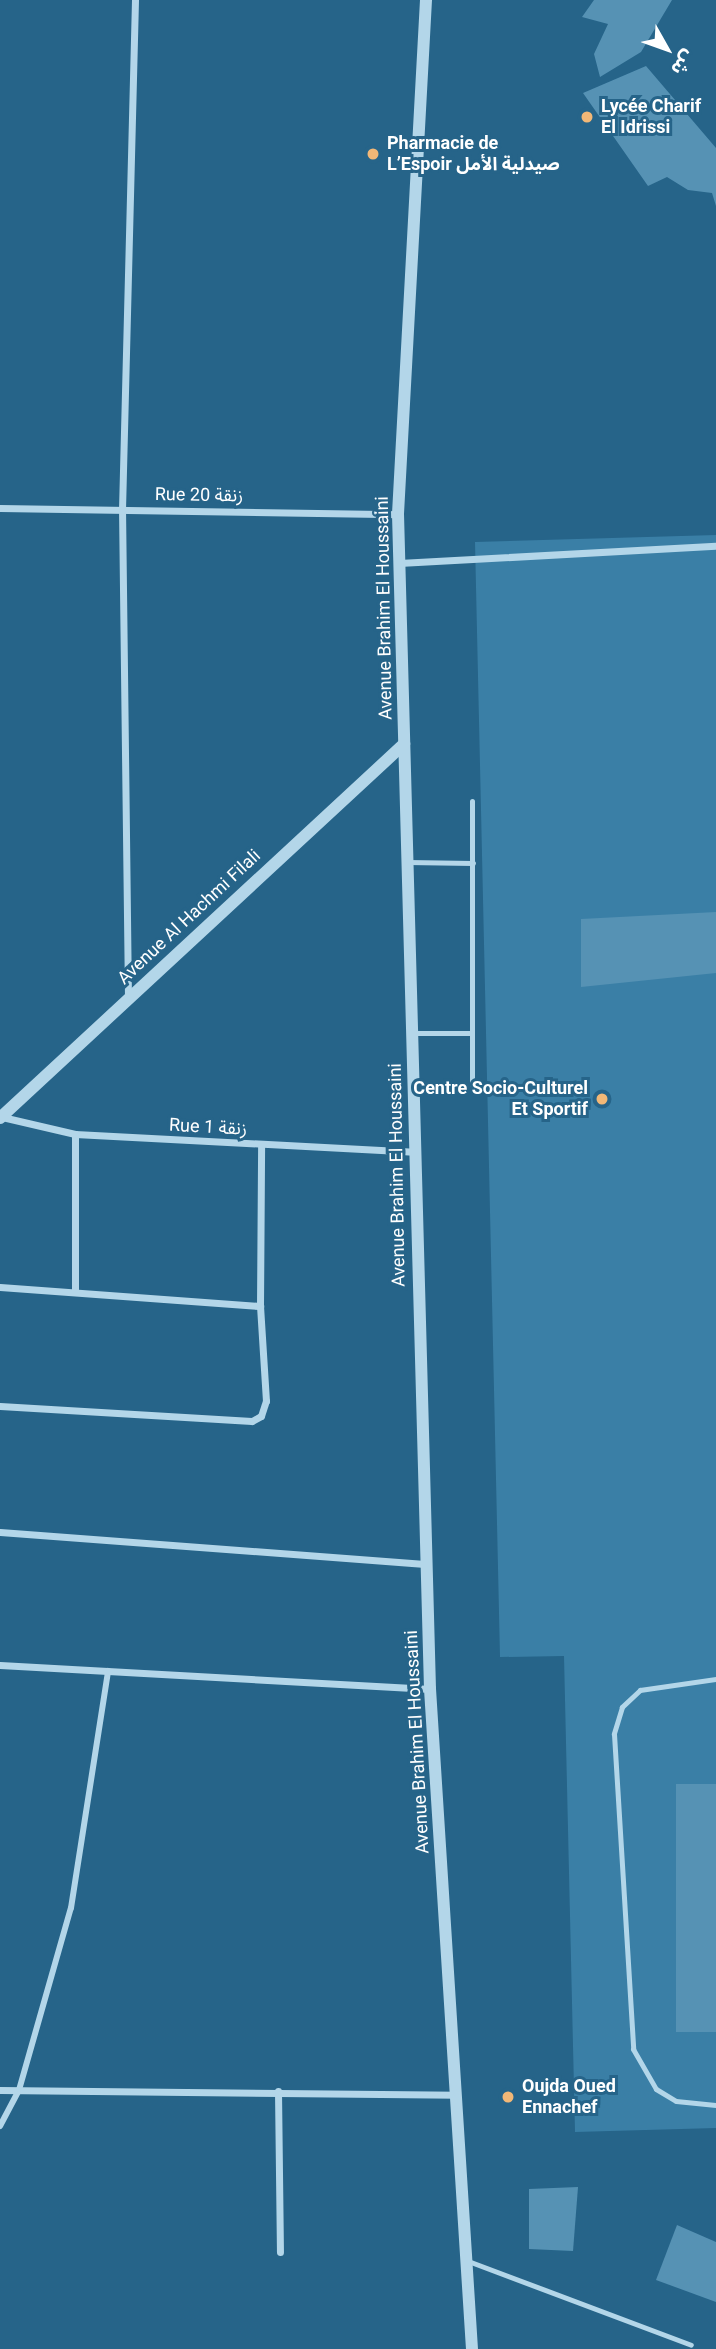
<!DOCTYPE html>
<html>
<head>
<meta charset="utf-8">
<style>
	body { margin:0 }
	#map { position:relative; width:716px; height:2349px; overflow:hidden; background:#266489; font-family:Roboto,"Noto Sans Arabic",sans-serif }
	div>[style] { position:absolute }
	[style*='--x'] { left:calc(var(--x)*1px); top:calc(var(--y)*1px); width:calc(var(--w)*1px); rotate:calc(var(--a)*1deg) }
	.green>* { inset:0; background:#3a7fa6 }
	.building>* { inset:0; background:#5692b4; transform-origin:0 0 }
	.service>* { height:5px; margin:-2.5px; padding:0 2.5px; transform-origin:2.5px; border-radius:2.5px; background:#b3d6e9 }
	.pedestrian>* { height:6px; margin:-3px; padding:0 3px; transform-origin:3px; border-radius:3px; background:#b3d6e9 }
	.minor>* { height:7px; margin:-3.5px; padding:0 3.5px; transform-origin:3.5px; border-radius:3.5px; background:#b3d6e9 }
	.tertiary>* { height:12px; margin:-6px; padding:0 6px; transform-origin:6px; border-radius:6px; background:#b3d6e9 }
	.dots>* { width:19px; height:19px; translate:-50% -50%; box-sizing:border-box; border:4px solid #266489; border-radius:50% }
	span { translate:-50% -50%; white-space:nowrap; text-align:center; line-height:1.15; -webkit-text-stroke:6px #266489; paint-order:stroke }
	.poi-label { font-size:18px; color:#fff; font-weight:700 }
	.left { translate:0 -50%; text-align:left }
	.right { translate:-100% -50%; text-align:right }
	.street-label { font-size:18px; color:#fff }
	.north { position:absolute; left:632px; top:14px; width:70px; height:70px; -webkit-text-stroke:5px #266489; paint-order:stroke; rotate:130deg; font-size:19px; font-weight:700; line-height:28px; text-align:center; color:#fff }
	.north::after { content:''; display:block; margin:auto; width:24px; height:32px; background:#fff; clip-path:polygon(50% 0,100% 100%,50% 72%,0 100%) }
</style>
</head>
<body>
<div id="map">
	<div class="green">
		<i style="clip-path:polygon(716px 535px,716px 2128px,575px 2132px,564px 1656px,500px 1657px,475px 542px)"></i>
	</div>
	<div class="building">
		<i style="clip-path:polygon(594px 0,672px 0,641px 52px,600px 77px,594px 54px,608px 24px,582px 17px)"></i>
		<i style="clip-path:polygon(646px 66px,716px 148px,716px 206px,712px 193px,688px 190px,667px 177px,648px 186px,583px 93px)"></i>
		<i style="clip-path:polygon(716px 912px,716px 973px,581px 987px,581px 919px)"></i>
		<i style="left:676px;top:1784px;width:40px;height:248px"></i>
		<i style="clip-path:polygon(578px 2187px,573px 2251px,529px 2249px,529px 2189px)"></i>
		<i style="clip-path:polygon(677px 2225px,716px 2242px,716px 2302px,656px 2280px)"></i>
	</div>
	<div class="service">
		<i style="--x:407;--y:862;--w:66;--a:0.9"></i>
		<i style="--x:411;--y:1033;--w:60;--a:0"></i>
		<i style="--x:472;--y:1086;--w:285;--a:-90"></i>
		<i style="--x:716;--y:1679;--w:77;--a:171.8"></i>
		<i style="--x:640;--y:1690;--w:25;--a:137"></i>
		<i style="--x:622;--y:1707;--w:28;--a:107"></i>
		<i style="--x:614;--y:1734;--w:316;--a:86.5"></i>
		<i style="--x:633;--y:2049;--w:46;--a:60.1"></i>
		<i style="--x:656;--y:2089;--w:23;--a:31"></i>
		<i style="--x:676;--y:2101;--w:40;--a:5.7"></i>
		<i style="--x:468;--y:2261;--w:238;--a:20.6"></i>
	</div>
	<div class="pedestrian">
		<i style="--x:0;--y:2126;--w:41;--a:-62.2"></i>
		<i style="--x:19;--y:2090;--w:189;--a:-74.1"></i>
		<i style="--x:71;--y:1908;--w:240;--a:-81.1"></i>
	</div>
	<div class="minor">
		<i style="--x:0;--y:508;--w:398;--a:0.9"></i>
		<i style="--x:399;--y:563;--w:317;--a:-3.1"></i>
		<i style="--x:128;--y:998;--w:488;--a:-90.7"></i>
		<i style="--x:122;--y:510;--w:510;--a:-88.54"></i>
		<i style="--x:2;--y:1117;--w:75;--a:13.1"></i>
		<i style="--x:75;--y:1134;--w:339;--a:3"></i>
		<i style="--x:75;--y:1134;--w:157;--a:90"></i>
		<i style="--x:0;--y:1287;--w:261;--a:4.2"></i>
		<i style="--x:0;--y:1406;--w:252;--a:3.4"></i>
		<i style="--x:252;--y:1421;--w:10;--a:-29"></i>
		<i style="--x:261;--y:1416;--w:16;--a:-72"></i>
		<i style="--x:266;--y:1401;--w:95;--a:-93.6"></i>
		<i style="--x:260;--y:1306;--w:160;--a:-89.6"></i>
		<i style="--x:0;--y:1532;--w:426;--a:4.3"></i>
		<i style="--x:0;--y:1665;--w:431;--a:3.2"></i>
		<i style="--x:0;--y:2090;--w:457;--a:0.6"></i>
		<i style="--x:278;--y:2091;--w:161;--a:89.3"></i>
	</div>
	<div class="tertiary">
		<i style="--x:426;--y:0;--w:515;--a:93.12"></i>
		<i style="--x:398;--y:514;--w:1175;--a:88.44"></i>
		<i style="--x:430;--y:1689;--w:661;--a:86.36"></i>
		<i style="--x:0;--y:1118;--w:551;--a:-42.79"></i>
	</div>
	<div class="dots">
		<i style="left:587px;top:117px;background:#f2b877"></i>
		<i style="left:373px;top:154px;background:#f2b877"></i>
		<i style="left:602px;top:1099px;background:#f2b877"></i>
		<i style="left:508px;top:2097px;background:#f2b877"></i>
	</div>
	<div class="poi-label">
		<span class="left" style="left:601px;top:117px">Lycée Charif<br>El Idrissi</span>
		<span class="left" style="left:387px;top:154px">Pharmacie de<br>L’Espoir صيدلية الأمل</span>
		<span class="right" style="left:588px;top:1099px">Centre Socio-Culturel<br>Et Sportif</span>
		<span class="left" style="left:522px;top:2097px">Oujda Oued<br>Ennachef</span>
	</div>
	<div class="street-label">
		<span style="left:199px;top:495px;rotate:1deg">Rue 20 زنقة</span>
		<span style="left:384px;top:608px;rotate:-91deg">Avenue Brahim El Houssaini</span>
		<span style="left:189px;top:917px;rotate:-43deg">Avenue Al Hachmi Filali</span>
		<span style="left:208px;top:1127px;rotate:3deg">Rue 1 زنقة</span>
		<span style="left:397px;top:1175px;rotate:-91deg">Avenue Brahim El Houssaini</span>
		<span style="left:417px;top:1742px;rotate:-93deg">Avenue Brahim El Houssaini</span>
	</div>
	<div class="north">ش</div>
</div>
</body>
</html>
